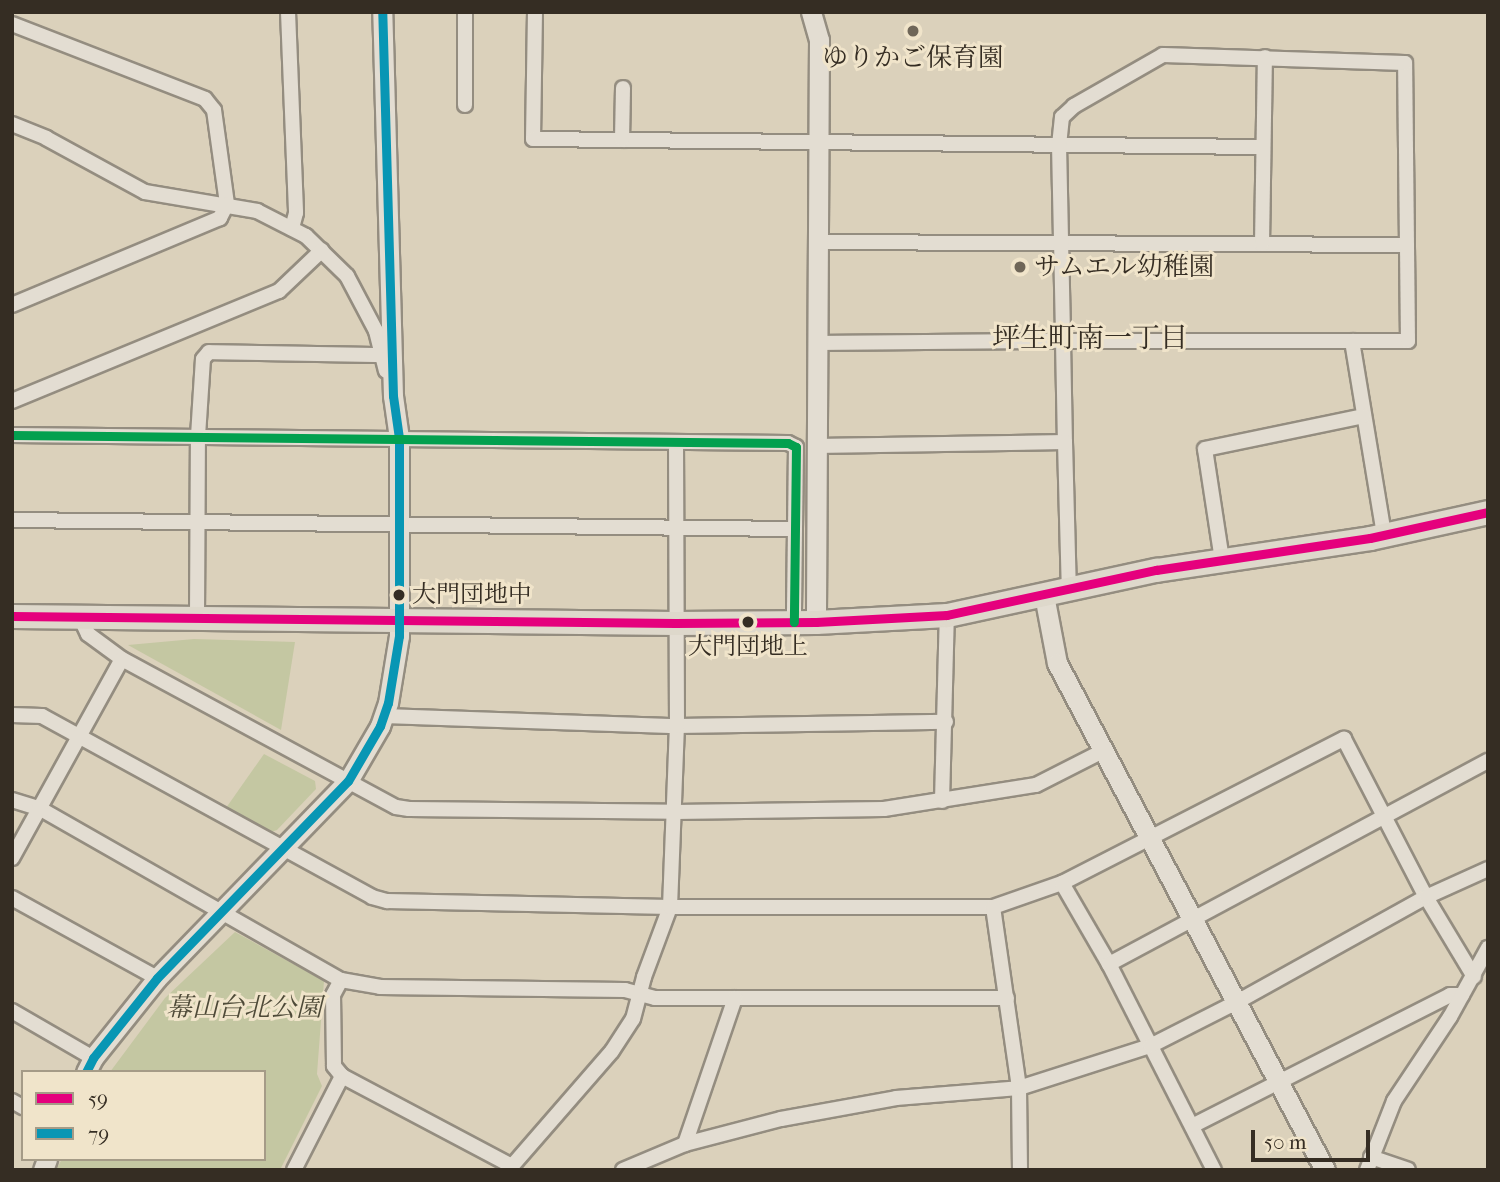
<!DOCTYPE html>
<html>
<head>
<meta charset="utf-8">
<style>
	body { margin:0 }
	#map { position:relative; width:1500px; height:1182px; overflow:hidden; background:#dbd1bb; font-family:"IM FELL French Canon","Noto Serif JP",serif }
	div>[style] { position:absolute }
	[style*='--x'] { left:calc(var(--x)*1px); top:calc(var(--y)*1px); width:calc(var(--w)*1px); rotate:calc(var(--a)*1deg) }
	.green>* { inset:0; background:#c4c7a2 }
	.roads { filter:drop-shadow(2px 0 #948d80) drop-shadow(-2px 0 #948d80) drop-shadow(0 2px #948d80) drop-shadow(0 -2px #948d80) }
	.street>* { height:14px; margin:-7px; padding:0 7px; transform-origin:7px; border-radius:7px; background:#e3ddd2 }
	.secondary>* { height:19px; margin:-9.5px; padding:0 9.5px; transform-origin:9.5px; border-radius:9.5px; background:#e3ddd2 }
	.primary>* { height:23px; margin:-11.5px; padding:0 11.5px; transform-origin:11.5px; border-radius:11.5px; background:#ded8cb }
	.bus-1>* { height:9px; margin:-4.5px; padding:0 4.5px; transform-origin:4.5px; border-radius:4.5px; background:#e5007d }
	.bus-2>* { height:9px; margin:-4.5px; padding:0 4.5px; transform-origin:4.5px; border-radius:4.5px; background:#0896b4 }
	.bus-3>* { height:9px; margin:-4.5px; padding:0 4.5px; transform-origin:4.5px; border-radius:4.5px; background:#03a04f }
	.dots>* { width:19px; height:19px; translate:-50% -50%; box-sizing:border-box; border:4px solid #f0e4ca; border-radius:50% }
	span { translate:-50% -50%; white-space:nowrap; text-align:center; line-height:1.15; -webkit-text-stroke:6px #f0e4ca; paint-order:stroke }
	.bus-label { font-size:24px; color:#352d23 }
	.left { translate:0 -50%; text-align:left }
	.poi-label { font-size:26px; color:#352d23 }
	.park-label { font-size:26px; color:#4e4a38; font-style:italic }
	.neighbourhood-label { font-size:28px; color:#352d23 }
	.frame { position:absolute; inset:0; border:14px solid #352d23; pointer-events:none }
	.legend { position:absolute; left:21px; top:1070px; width:245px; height:91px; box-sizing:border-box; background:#f0e4ca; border:2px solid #a59b87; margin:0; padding:9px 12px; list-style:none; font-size:21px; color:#352d23 }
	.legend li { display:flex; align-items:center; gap:14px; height:35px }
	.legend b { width:35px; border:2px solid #a59b87 }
	.scale { position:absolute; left:1251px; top:1130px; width:119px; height:32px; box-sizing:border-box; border:4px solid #352d23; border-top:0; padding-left:9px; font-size:21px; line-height:24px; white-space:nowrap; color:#352d23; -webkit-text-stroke:5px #f0e4ca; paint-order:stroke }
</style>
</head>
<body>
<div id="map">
	<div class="green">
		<i style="clip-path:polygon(194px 639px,295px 642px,281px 730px,128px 645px)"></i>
		<i style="clip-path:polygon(264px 754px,315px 781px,316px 789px,277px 830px,271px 832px,226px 808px)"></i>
		<i style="clip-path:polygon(235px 932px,324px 981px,317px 1074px,322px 1086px,280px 1170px,57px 1168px,62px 1159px,264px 1159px,264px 1072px,110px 1072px,165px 998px)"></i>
	</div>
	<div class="roads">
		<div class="street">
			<i style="--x:288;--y:12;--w:201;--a:87.7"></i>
			<i style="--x:296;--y:213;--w:16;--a:105"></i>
			<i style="--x:465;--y:12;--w:93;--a:90"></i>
			<i style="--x:535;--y:12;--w:127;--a:90.9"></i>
			<i style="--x:533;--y:139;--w:730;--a:0.63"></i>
			<i style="--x:12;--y:24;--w:207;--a:21.2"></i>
			<i style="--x:205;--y:99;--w:14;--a:51"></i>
			<i style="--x:214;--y:110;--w:95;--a:82.1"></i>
			<i style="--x:227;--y:204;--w:16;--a:117"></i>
			<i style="--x:220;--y:218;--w:225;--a:157.3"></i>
			<i style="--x:12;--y:124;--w:37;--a:22"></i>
			<i style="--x:46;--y:138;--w:113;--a:28.6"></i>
			<i style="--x:145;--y:192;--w:114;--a:9.6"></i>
			<i style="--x:257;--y:211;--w:55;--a:27"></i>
			<i style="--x:306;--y:236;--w:57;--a:44.3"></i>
			<i style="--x:347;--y:276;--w:62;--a:62.2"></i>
			<i style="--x:376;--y:331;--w:41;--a:76"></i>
			<i style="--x:622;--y:140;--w:52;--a:-88.9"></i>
			<i style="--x:817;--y:242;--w:590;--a:0.29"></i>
			<i style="--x:1262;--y:244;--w:187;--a:-89.1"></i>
			<i style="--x:1352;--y:341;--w:197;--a:80.6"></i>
			<i style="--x:816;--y:343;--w:247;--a:-0.5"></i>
			<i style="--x:1063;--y:341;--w:345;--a:0"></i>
			<i style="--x:1408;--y:341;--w:278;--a:-90.6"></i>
			<i style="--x:1405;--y:63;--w:242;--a:-178.1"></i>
			<i style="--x:1163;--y:55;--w:103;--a:150.2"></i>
			<i style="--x:1074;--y:106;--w:16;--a:137"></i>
			<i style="--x:1062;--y:117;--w:27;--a:96"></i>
			<i style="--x:1059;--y:144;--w:197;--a:88.8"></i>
			<i style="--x:1063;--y:341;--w:101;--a:88.9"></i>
			<i style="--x:1065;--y:442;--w:148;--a:88.5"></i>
			<i style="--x:12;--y:401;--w:289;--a:-22.4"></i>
			<i style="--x:279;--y:291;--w:59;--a:-43.6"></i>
			<i style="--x:12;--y:435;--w:776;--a:0.59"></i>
			<i style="--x:788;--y:443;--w:9;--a:27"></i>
			<i style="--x:796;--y:447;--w:175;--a:90.7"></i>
			<i style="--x:815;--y:446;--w:250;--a:-0.9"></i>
			<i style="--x:12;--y:520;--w:783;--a:0.66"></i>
			<i style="--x:1222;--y:560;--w:112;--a:-98.7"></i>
			<i style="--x:1205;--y:449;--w:162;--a:-11.7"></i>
			<i style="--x:80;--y:617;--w:19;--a:65"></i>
			<i style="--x:88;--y:634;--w:42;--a:36.3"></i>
			<i style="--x:122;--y:659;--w:311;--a:28.4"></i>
			<i style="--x:396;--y:807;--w:13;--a:9"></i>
			<i style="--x:409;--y:809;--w:266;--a:0.6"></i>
			<i style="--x:675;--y:812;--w:209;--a:-0.8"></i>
			<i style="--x:884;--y:809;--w:154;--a:-9"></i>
			<i style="--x:1036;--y:785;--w:75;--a:-26.9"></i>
			<i style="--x:197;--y:617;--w:181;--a:-89.7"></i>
			<i style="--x:198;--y:436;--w:77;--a:-86.3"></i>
			<i style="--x:203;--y:359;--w:9;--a:-49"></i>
			<i style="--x:209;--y:352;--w:173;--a:1"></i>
			<i style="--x:12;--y:715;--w:30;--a:2"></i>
			<i style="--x:42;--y:716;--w:376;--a:28.7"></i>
			<i style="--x:372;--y:897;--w:16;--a:15"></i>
			<i style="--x:387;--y:901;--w:283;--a:1.2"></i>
			<i style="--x:670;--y:907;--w:323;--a:0"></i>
			<i style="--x:993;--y:907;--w:73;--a:-19.2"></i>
			<i style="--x:1062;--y:883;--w:317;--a:-27.1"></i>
			<i style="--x:1344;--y:739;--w:178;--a:62.6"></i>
			<i style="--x:1426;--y:897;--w:93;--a:59"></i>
			<i style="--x:384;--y:716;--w:293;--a:2"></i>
			<i style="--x:677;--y:726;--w:269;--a:-0.9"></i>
			<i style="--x:12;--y:800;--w:28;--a:17"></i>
			<i style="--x:39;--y:808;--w:348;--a:29.7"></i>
			<i style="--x:341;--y:980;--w:40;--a:10"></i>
			<i style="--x:380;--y:987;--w:245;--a:0.7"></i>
			<i style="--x:625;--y:990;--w:31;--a:15"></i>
			<i style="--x:655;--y:998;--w:352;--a:0"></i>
			<i style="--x:942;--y:801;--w:186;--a:-88.5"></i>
			<i style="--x:12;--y:858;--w:227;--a:-61.1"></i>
			<i style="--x:1062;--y:883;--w:94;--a:59.9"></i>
			<i style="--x:1109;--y:964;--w:231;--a:63"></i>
			<i style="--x:12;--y:898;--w:166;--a:28.9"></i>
			<i style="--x:993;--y:907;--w:183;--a:81.8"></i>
			<i style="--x:1019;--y:1088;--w:82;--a:89.3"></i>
			<i style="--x:1109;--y:964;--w:430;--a:-28.2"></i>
			<i style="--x:12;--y:1011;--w:94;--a:30.1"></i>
			<i style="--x:342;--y:1076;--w:192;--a:27.9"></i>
			<i style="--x:512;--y:1166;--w:152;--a:-49"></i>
			<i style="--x:612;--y:1051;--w:38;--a:-57"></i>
			<i style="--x:633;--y:1019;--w:43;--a:-75.3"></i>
			<i style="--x:644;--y:977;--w:75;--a:-69.6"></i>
			<i style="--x:670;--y:907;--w:181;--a:-87.8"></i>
			<i style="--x:677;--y:726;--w:283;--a:-90.2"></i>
			<i style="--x:12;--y:1101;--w:13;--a:29"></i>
			<i style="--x:1194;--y:1125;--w:287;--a:-26.9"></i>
			<i style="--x:1450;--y:995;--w:12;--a:0"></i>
			<i style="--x:685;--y:1144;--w:154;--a:-71.1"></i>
			<i style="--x:1371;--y:1157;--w:39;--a:19"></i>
			<i style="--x:294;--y:1170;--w:106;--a:-62.9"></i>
			<i style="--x:342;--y:1076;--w:13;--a:-129"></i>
			<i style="--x:334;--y:1066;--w:71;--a:-90.8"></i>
			<i style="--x:333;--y:995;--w:17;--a:-62"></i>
			<i style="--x:623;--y:1170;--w:67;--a:-22.8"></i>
			<i style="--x:685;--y:1144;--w:99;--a:-14.6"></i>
			<i style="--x:781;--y:1119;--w:117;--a:-10.3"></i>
			<i style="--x:896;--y:1098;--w:123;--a:-4.6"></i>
			<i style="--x:1019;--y:1088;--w:138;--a:-17.8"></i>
			<i style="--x:1150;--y:1046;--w:97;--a:-26.8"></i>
			<i style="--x:1237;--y:1002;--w:216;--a:-29.1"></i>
			<i style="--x:1426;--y:897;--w:68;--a:-24.3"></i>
			<i style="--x:1367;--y:1170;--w:74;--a:-68.6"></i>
			<i style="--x:1394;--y:1101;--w:101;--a:-56.3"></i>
			<i style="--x:1450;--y:1017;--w:79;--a:-61.2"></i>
		</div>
		<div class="secondary">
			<i style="--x:811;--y:12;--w:29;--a:74"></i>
			<i style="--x:819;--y:40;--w:582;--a:90.3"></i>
			<i style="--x:1044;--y:595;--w:69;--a:79.2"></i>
			<i style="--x:1057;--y:663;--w:573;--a:62.14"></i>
			<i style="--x:86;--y:1072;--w:16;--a:-63"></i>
			<i style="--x:93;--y:1058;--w:102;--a:-51.3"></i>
			<i style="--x:157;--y:978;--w:274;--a:-45.9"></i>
			<i style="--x:348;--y:781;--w:64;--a:-59.8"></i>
			<i style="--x:380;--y:726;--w:24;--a:-71"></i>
			<i style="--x:388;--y:703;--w:68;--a:-80.7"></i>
			<i style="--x:399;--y:636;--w:198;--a:-90"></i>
			<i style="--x:399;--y:438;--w:42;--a:-98.1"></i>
			<i style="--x:393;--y:396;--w:384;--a:-91.6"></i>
			<i style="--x:43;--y:1170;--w:12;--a:-70"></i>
		</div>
		<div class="primary">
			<i style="--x:12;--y:616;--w:663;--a:0.6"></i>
			<i style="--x:675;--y:623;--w:141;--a:-0.4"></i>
			<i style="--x:816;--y:622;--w:131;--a:-3.1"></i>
			<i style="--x:947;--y:615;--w:214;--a:-12.2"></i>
			<i style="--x:1156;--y:570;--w:216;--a:-8.5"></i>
			<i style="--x:1370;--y:538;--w:121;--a:-12.4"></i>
		</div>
	</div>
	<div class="bus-1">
		<i style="--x:12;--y:616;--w:663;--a:0.6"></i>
		<i style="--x:675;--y:623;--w:141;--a:-0.4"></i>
		<i style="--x:816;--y:622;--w:131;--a:-3.1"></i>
		<i style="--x:947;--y:615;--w:214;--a:-12.2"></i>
		<i style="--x:1156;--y:570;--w:216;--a:-8.5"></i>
		<i style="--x:1370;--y:538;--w:121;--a:-12.4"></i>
	</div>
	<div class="bus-2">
		<i style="--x:86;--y:1072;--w:16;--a:-63"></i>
		<i style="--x:93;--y:1058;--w:102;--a:-51.3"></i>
		<i style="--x:157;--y:978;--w:274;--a:-45.9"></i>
		<i style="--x:348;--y:781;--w:64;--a:-59.8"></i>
		<i style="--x:380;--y:726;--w:24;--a:-71"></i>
		<i style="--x:388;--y:703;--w:68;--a:-80.7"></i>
		<i style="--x:399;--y:636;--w:198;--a:-90"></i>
		<i style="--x:399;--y:438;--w:42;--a:-98.1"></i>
		<i style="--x:393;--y:396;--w:384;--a:-91.6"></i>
	</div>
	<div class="bus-3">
		<i style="--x:12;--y:435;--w:776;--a:0.59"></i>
		<i style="--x:788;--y:443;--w:9;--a:27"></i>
		<i style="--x:796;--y:447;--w:175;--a:90.7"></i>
	</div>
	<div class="dots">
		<i style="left:913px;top:31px;background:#6f6658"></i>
		<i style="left:1020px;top:267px;background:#6f6658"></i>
		<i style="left:399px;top:595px;background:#352d23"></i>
		<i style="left:748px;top:622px;background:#352d23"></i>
	</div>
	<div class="bus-label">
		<span class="left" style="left:412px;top:595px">大門団地中</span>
		<span style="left:748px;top:647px">大門団地上</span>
	</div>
	<div class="poi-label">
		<span style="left:913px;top:58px">ゆりかご保育園</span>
		<span class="left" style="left:1034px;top:267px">サムエル幼稚園</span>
	</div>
	<div class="park-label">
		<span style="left:244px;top:1008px">幕山台北公園</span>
	</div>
	<div class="neighbourhood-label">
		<span style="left:1090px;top:338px">坪生町南一丁目</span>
	</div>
	<div class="frame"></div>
	<ul class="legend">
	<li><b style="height:9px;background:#e5007d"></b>59</li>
	<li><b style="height:9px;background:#0896b4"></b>79</li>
	</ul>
	<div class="scale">50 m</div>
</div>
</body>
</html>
